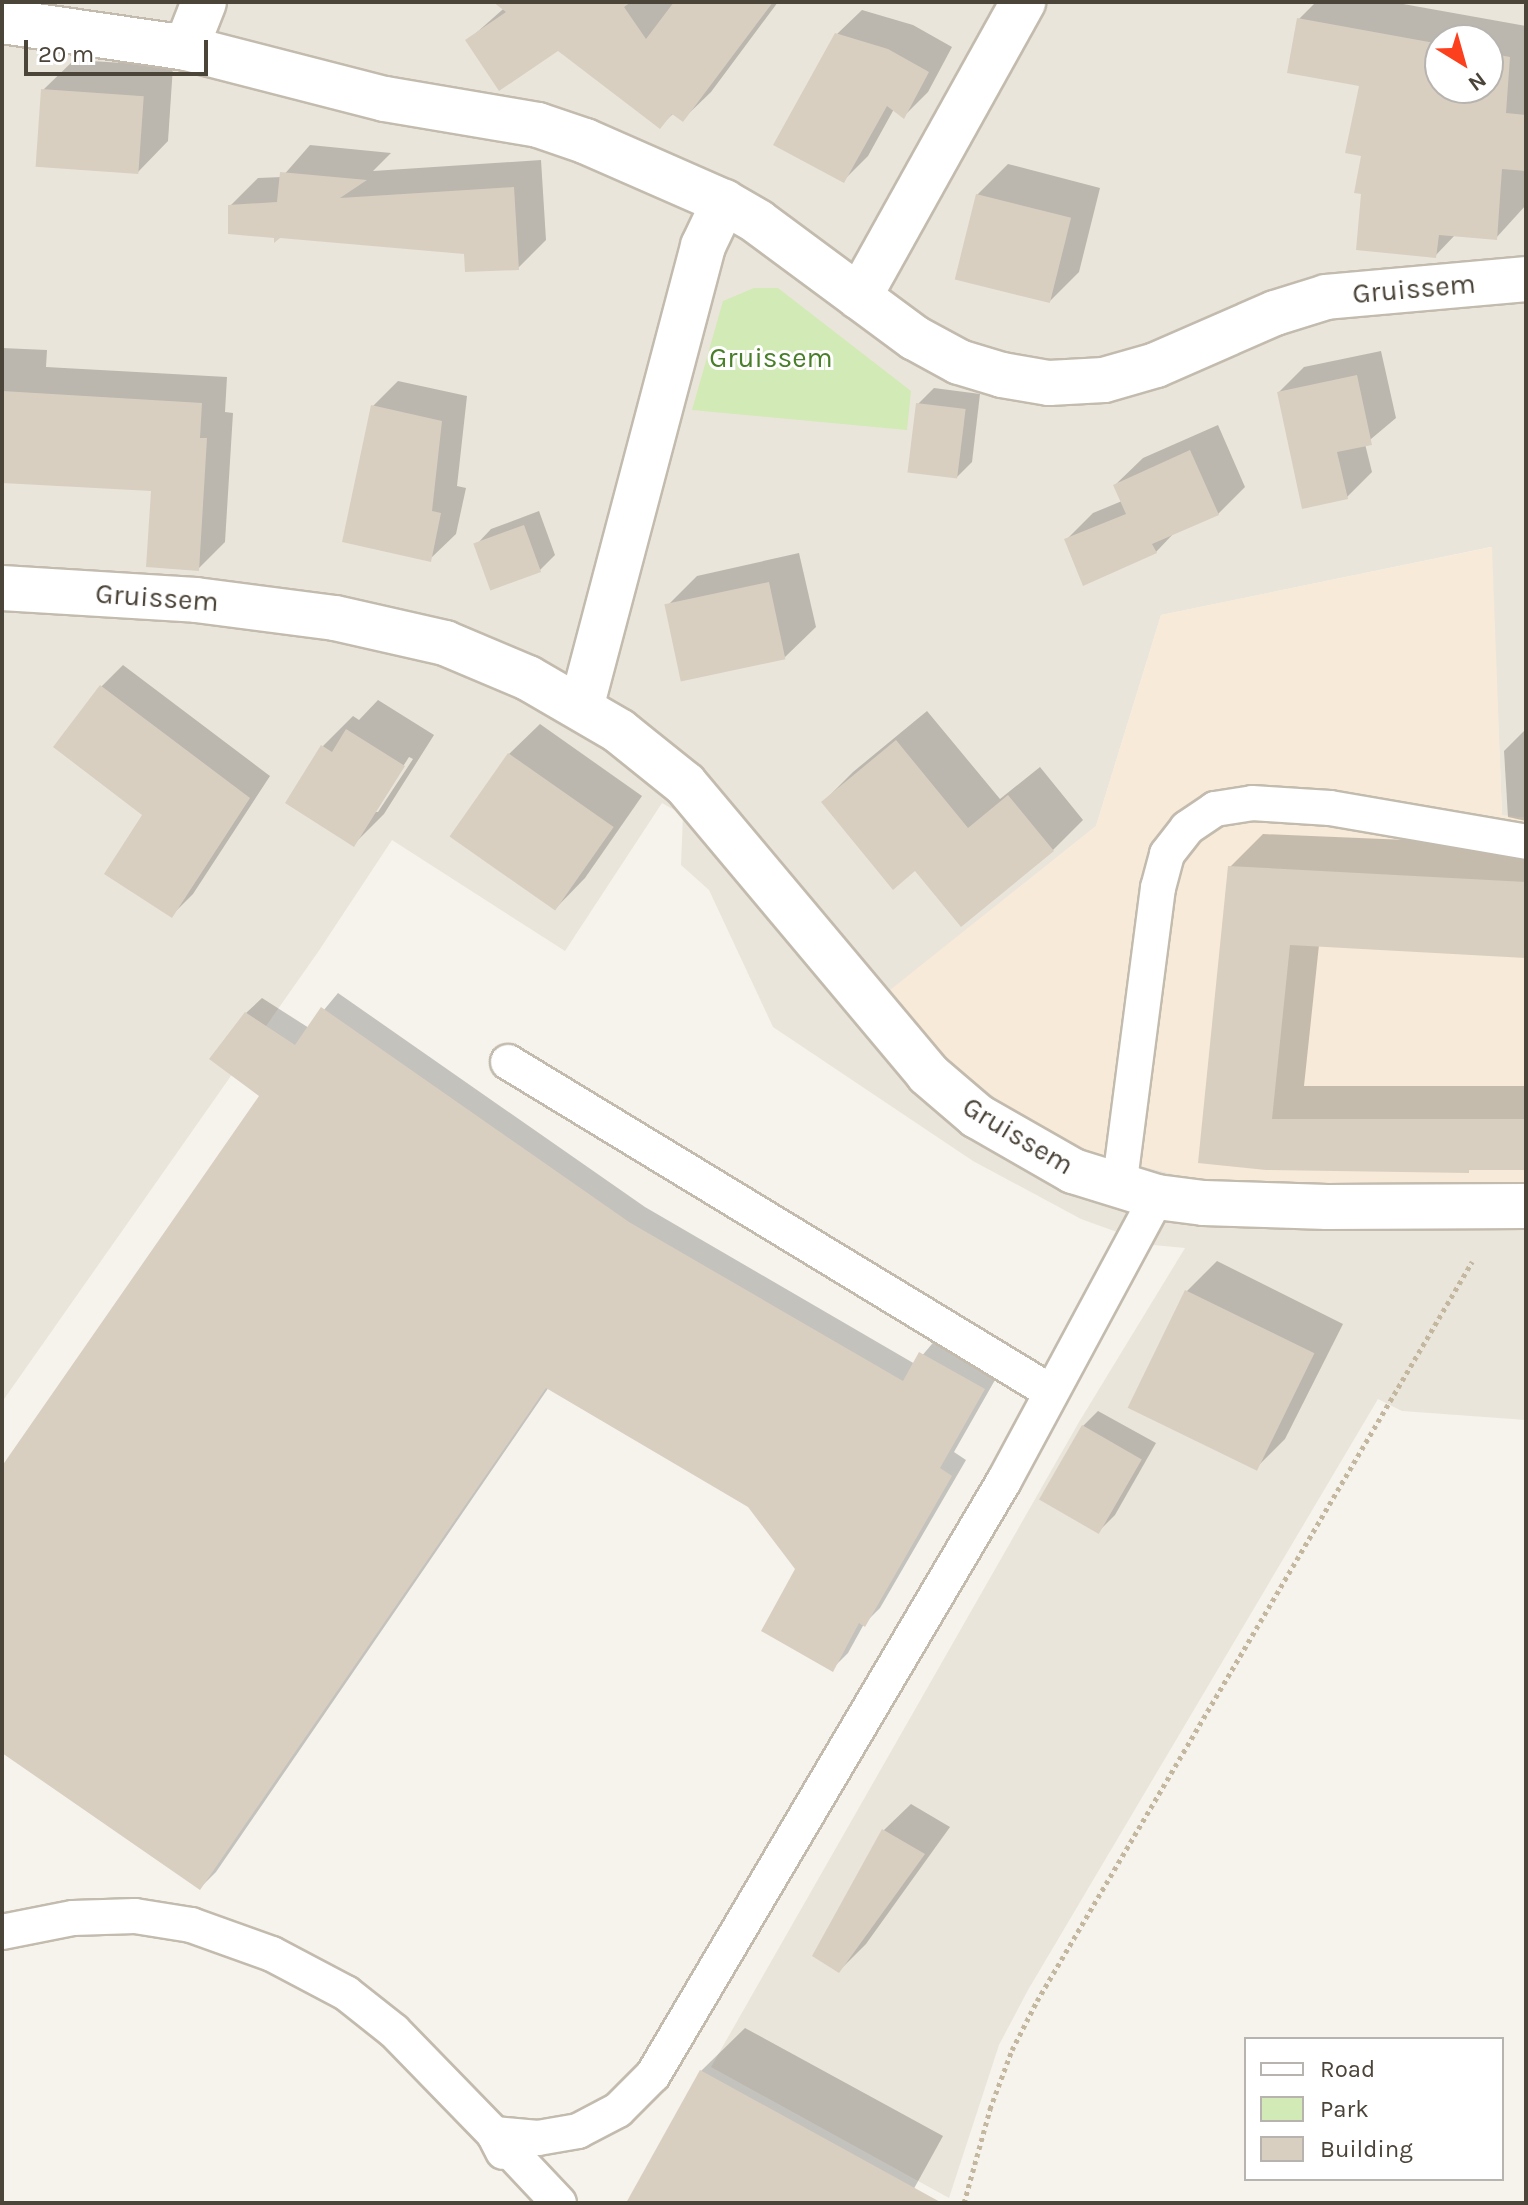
<!DOCTYPE html>
<html>
<head>
<meta charset="utf-8">
<style>
	body { margin:0 }
	#map { position:relative; width:1528px; height:2205px; overflow:hidden; background:#f6f3ec; font-family:Karla,sans-serif }
	div>[style] { position:absolute }
	[style*='--x'] { left:calc(var(--x)*1px); top:calc(var(--y)*1px); width:calc(var(--w)*1px); rotate:calc(var(--a)*1deg) }
	.residential>* { inset:0; background:#eae5da }
	.commercial>* { inset:0; background:#f7ead8 }
	.green>* { inset:0; background:#d2eab5 }
	.shadow>* { inset:0; background:#0003 }
	.building>* { inset:0; background:#d8cfc1; transform-origin:0 0 }
	.path>* { height:5px; margin-top:-2.5px; transform-origin:0; background:repeating-linear-gradient(90deg,#c4b79f 0 4px,transparent 0 8px) }
	.roads { filter:drop-shadow(2px 0 #c2bbae) drop-shadow(-2px 0 #c2bbae) drop-shadow(0 2px #c2bbae) drop-shadow(0 -2px #c2bbae) }
	.service>* { height:34px; margin:-17px; padding:0 17px; transform-origin:17px; border-radius:17px; background:#fff }
	.minor>* { height:44px; margin:-22px; padding:0 22px; transform-origin:22px; border-radius:22px; background:#fff }
	span { translate:-50% -50%; white-space:nowrap; text-align:center; line-height:1.15; -webkit-text-stroke:6px #fff; paint-order:stroke }
	.street-label { font-size:28px; color:#4b4439 }
	.park-label { font-size:28px; color:#4a7f2a }
	.frame { position:absolute; inset:0; border:4px solid #4b4439; pointer-events:none }
	.legend { position:absolute; left:1244px; top:2037px; width:260px; height:144px; box-sizing:border-box; background:#fff; border:2px solid #b7b4b0; margin:0; padding:10px 14px; list-style:none; font-size:24px; color:#4b4439 }
	.legend li { display:flex; align-items:center; gap:16px; height:40px }
	.legend b { width:40px; border:2px solid #b7b4b0 }
	.north { position:absolute; left:1424px; top:24px; width:80px; height:80px; box-sizing:border-box; background:#fff; border:2px solid #b7b4b0; border-radius:50%; rotate:143deg; font-size:22px; font-weight:700; line-height:32px; text-align:center; color:#4b4439 }
	.north::after { content:''; display:block; margin:auto; width:28px; height:36px; background:#fc3f1d; clip-path:polygon(50% 0,100% 100%,50% 72%,0 100%) }
	.scale { position:absolute; left:24px; top:40px; width:184px; height:36px; box-sizing:border-box; border:4px solid #4b4439; border-top:0; padding-left:10px; font-size:24px; line-height:28px; white-space:nowrap; color:#4b4439; -webkit-text-stroke:6px #fff; paint-order:stroke }
</style>
</head>
<body>
<div id="map">
	<div class="residential">
		<i style="clip-path:polygon(evenodd,2px 2px,1526px 2px,1526px 818px,1502px 816px,1491px 547px,1161px 615px,1096px 826px,891px 990px,1094px 1154px,1197px 1180px,1314px 1185px,1526px 1185px,1526px 1420px,1402px 1411px,1378px 1399px,1028px 1990px,999px 2045px,949px 2198px,711px 2067px,1079px 1422px,1185px 1248px,1153px 1245px,1081px 1219px,973px 1161px,773px 1027px,709px 890px,681px 865px,683px 815px,662px 803px,565px 951px,392px 840px,318px 952px,2px 1402px,2px 2px,1440px 40px,1488px 40px,1488px 88px,1440px 88px,1440px 40px)"></i>
	</div>
	<div class="commercial">
		<i style="clip-path:polygon(1492px 547px,1502px 815px,1526px 818px,1526px 1185px,1314px 1185px,1197px 1180px,1094px 1154px,1003px 1104px,938px 1052px,890px 990px,1096px 826px,1161px 615px)"></i>
	</div>
	<div class="green">
		<i style="clip-path:polygon(754px 288px,778px 288px,911px 391px,907px 430px,692px 410px,723px 301px)"></i>
	</div>
	<div class="shadow">
		<i style="clip-path:polygon(511px 2px,778px 2px,711px 92px,682px 120px,674px 113px,660px 126px,558px 49px,467px 41px)"></i>
		<i style="clip-path:polygon(evenodd,1316px 2px,1392px 2px,1526px 26px,1526px 205px,1496px 238px,1456px 234px,1435px 256px,1364px 154px,1361px 84px,1299px 19px,1316px 2px,1440px 40px,1488px 40px,1488px 88px,1440px 88px,1440px 40px)"></i>
		<i style="clip-path:polygon(862px 10px,913px 25px,952px 47px,928px 92px,904px 116px,894px 109px,868px 156px,843px 181px,837px 34px)"></i>
		<i style="clip-path:polygon(74px 60px,173px 66px,168px 141px,138px 172px,43px 90px)"></i>
		<i style="clip-path:polygon(310px 145px,391px 153px,373px 171px,541px 160px,546px 240px,518px 268px,466px 252px,230px 206px,258px 178px,282px 177px)"></i>
		<i style="clip-path:polygon(1008px 164px,1100px 188px,1079px 272px,1049px 302px,977px 195px)"></i>
		<i style="clip-path:polygon(2px 348px,47px 350px,46px 367px,227px 377px,225px 412px,233px 413px,225px 542px,199px 568px,153px 489px,2px 481px)"></i>
		<i style="clip-path:polygon(1381px 351px,1396px 418px,1365px 444px,1372px 472px,1347px 497px,1279px 392px,1304px 367px)"></i>
		<i style="clip-path:polygon(398px 381px,467px 396px,457px 486px,466px 488px,456px 534px,430px 559px,373px 406px)"></i>
		<i style="clip-path:polygon(934px 388px,980px 394px,972px 462px,957px 477px,918px 404px)"></i>
		<i style="clip-path:polygon(1218px 425px,1245px 487px,1218px 514px,1175px 532px,1156px 552px,1066px 540px,1093px 513px,1122px 501px,1115px 485px,1143px 458px)"></i>
		<i style="clip-path:polygon(539px 511px,555px 555px,540px 570px,476px 545px,491px 529px)"></i>
		<i style="clip-path:polygon(799px 553px,816px 627px,785px 657px,667px 606px,697px 576px)"></i>
		<i style="clip-path:polygon(123px 665px,270px 776px,193px 894px,171px 916px,144px 814px,56px 747px,102px 686px)"></i>
		<i style="clip-path:polygon(evenodd,378px 700px,434px 735px,384px 814px,354px 844px,323px 746px,353px 716px,359px 720px,378px 700px,409px 757px,413px 759px,378px 812px,374px 812px,409px 757px)"></i>
		<i style="clip-path:polygon(927px 711px,1000px 799px,1040px 767px,1083px 820px,1053px 850px,915px 868px,823px 802px,853px 772px)"></i>
		<i style="clip-path:polygon(540px 724px,642px 796px,585px 878px,555px 909px,509px 754px)"></i>
		<i style="clip-path:polygon(1526px 729px,1526px 821px,1508px 817px,1504px 751px)"></i>
		<i style="clip-path:polygon(1263px 834px,1526px 845px,1526px 956px,1319px 945px,1304px 1086px,1526px 1086px,1526px 1078px,1526px 1168px,1267px 1168px,1230px 867px)"></i>
		<i style="clip-path:polygon(338px 993px,645px 1207px,915px 1364px,937px 1338px,999px 1373px,954px 1452px,966px 1460px,880px 1608px,864px 1624px,848px 1653px,832px 1669px,797px 1569px,749px 1505px,549px 1387px,216px 1872px,200px 1888px,2px 1751px,2px 1469px,262px 1095px,246px 1013px,262px 998px,309px 1028px)"></i>
		<i style="clip-path:polygon(1217px 1261px,1343px 1324px,1285px 1439px,1255px 1469px,1130px 1407px,1187px 1291px)"></i>
		<i style="clip-path:polygon(1098px 1411px,1156px 1443px,1115px 1515px,1100px 1530px,1083px 1426px)"></i>
		<i style="clip-path:polygon(911px 1804px,950px 1827px,866px 1944px,839px 1971px,884px 1830px)"></i>
		<i style="clip-path:polygon(745px 2028px,943px 2136px,906px 2203px,660px 2203px,701px 2071px)"></i>
	</div>
	<div class="building">
		<i style="clip-path:polygon(493px 2px,631px 2px,624px 7px,646px 39px,674px 2px,773px 2px,683px 122px,672px 114px,660px 129px,558px 51px,499px 91px,465px 40px,506px 12px)"></i>
		<i style="clip-path:polygon(1297px 18px,1440px 44px,1440px 88px,1488px 88px,1488px 53px,1510px 57px,1506px 113px,1526px 115px,1526px 171px,1502px 169px,1497px 240px,1439px 235px,1436px 258px,1356px 250px,1361px 194px,1354px 193px,1361px 156px,1345px 153px,1359px 86px,1287px 73px)"></i>
		<i style="clip-path:polygon(835px 33px,888px 49px,929px 72px,904px 119px,887px 106px,844px 183px,773px 145px)"></i>
		<i style="left:41px;top:89px;width:103px;height:78px;rotate:4deg"></i>
		<i style="clip-path:polygon(280px 172px,367px 180px,340px 198px,514px 187px,519px 270px,465px 272px,464px 254px,280px 238px,274px 243px,274px 238px,228px 234px,228px 205px,277px 202px)"></i>
		<i style="left:976px;top:194px;width:98px;height:88px;rotate:14deg"></i>
		<i style="clip-path:polygon(1357px 375px,1372px 445px,1337px 452px,1348px 499px,1302px 509px,1277px 392px)"></i>
		<i style="clip-path:polygon(2px 391px,202px 403px,200px 438px,207px 438px,199px 571px,146px 567px,151px 491px,2px 483px)"></i>
		<i style="left:916px;top:403px;width:50px;height:70px;rotate:7deg"></i>
		<i style="clip-path:polygon(371px 405px,442px 421px,432px 511px,441px 513px,431px 562px,342px 542px)"></i>
		<i style="clip-path:polygon(1190px 450px,1219px 515px,1152px 544px,1157px 553px,1083px 586px,1064px 539px,1126px 514px,1113px 485px)"></i>
		<i style="left:524px;top:525px;width:50px;height:54px;rotate:70deg"></i>
		<i style="left:769px;top:582px;width:79px;height:107px;rotate:78deg"></i>
		<i style="clip-path:polygon(100px 685px,250px 798px,172px 918px,104px 874px,142px 815px,53px 747px)"></i>
		<i style="clip-path:polygon(346px 729px,405px 766px,354px 847px,285px 803px,321px 745px,332px 752px)"></i>
		<i style="clip-path:polygon(896px 740px,968px 828px,1008px 795px,1054px 851px,961px 927px,915px 871px,893px 890px,821px 802px)"></i>
		<i style="left:508px;top:753px;width:129px;height:102px;rotate:35deg"></i>
		<i style="clip-path:polygon(1228px 866px,1526px 882px,1526px 958px,1290px 945px,1272px 1119px,1526px 1119px,1526px 1170px,1469px 1170px,1469px 1173px,1266px 1170px,1198px 1163px)"></i>
		<i style="clip-path:polygon(321px 1007px,629px 1222px,903px 1381px,919px 1352px,985px 1389px,940px 1468px,952px 1476px,865px 1627px,859px 1623px,833px 1672px,761px 1631px,795px 1569px,748px 1507px,546px 1388px,200px 1890px,2px 1753px,2px 1466px,259px 1096px,209px 1059px,245px 1012px,295px 1045px)"></i>
		<i style="left:1185px;top:1290px;width:144px;height:131px;rotate:26deg"></i>
		<i style="left:1082px;top:1425px;width:69px;height:86px;rotate:30deg"></i>
		<i style="clip-path:polygon(882px 1829px,925px 1854px,839px 1973px,812px 1956px)"></i>
		<i style="clip-path:polygon(700px 2070px,942px 2203px,626px 2203px)"></i>
	</div>
	<div class="path">
		<i style="--x:964;--y:2203;--w:98;--a:-74.5"></i>
		<i style="--x:990;--y:2109;--w:63;--a:-69.6"></i>
		<i style="--x:1012;--y:2050;--w:55;--a:-63"></i>
		<i style="--x:1037;--y:2001;--w:858;--a:-59.52"></i>
	</div>
	<div class="roads">
		<div class="service">
			<i style="--x:508;--y:1062;--w:635;--a:31.29"></i>
			<i style="--x:1119;--y:1188;--w:303;--a:-82.6"></i>
			<i style="--x:1158;--y:888;--w:35;--a:-75"></i>
			<i style="--x:1167;--y:854;--w:33;--a:-52"></i>
			<i style="--x:1187;--y:828;--w:34;--a:-34"></i>
			<i style="--x:1215;--y:809;--w:37;--a:-9"></i>
			<i style="--x:1252;--y:803;--w:78;--a:3.7"></i>
			<i style="--x:1330;--y:808;--w:199;--a:9.8"></i>
			<i style="--x:2;--y:1932;--w:72;--a:-11.2"></i>
			<i style="--x:73;--y:1918;--w:62;--a:-1.8"></i>
			<i style="--x:135;--y:1916;--w:57;--a:9.1"></i>
			<i style="--x:191;--y:1925;--w:86;--a:19.7"></i>
			<i style="--x:272;--y:1954;--w:84;--a:27.8"></i>
			<i style="--x:346;--y:1993;--w:61;--a:38.4"></i>
			<i style="--x:394;--y:2031;--w:144;--a:45.8"></i>
			<i style="--x:494;--y:2134;--w:20;--a:63"></i>
			<i style="--x:559;--y:2203;--w:95;--a:-133.3"></i>
			<i style="--x:494;--y:2134;--w:44;--a:5.2"></i>
			<i style="--x:538;--y:2138;--w:41;--a:-9.9"></i>
			<i style="--x:578;--y:2131;--w:45;--a:-27.7"></i>
			<i style="--x:618;--y:2110;--w:49;--a:-45"></i>
			<i style="--x:653;--y:2075;--w:690;--a:-59.42"></i>
			<i style="--x:1004;--y:1481;--w:323;--a:-61.7"></i>
		</div>
		<div class="minor">
			<i style="--x:2;--y:21;--w:186;--a:8.3"></i>
			<i style="--x:186;--y:48;--w:205;--a:14.4"></i>
			<i style="--x:385;--y:99;--w:155;--a:9.6"></i>
			<i style="--x:538;--y:125;--w:50;--a:18.8"></i>
			<i style="--x:585;--y:141;--w:152;--a:23.7"></i>
			<i style="--x:724;--y:202;--w:39;--a:30"></i>
			<i style="--x:758;--y:222;--w:195;--a:36.5"></i>
			<i style="--x:915;--y:338;--w:50;--a:28.6"></i>
			<i style="--x:959;--y:362;--w:45;--a:16.8"></i>
			<i style="--x:1002;--y:375;--w:48;--a:9.7"></i>
			<i style="--x:1049;--y:383;--w:55;--a:-3.1"></i>
			<i style="--x:1104;--y:380;--w:54;--a:-16.1"></i>
			<i style="--x:1156;--y:365;--w:130;--a:-23.6"></i>
			<i style="--x:1275;--y:313;--w:53;--a:-17.4"></i>
			<i style="--x:1326;--y:297;--w:201;--a:-5.1"></i>
			<i style="--x:186;--y:48;--w:49;--a:-68.6"></i>
			<i style="--x:859;--y:297;--w:338;--a:-60.9"></i>
			<i style="--x:2;--y:588;--w:194;--a:3.5"></i>
			<i style="--x:196;--y:600;--w:140;--a:7.4"></i>
			<i style="--x:335;--y:618;--w:113;--a:12.8"></i>
			<i style="--x:445;--y:643;--w:90;--a:22.9"></i>
			<i style="--x:528;--y:678;--w:105;--a:30.2"></i>
			<i style="--x:619;--y:731;--w:85;--a:38.8"></i>
			<i style="--x:685;--y:784;--w:378;--a:50"></i>
			<i style="--x:928;--y:1074;--w:65;--a:40.6"></i>
			<i style="--x:977;--y:1116;--w:111;--a:29.8"></i>
			<i style="--x:1073;--y:1171;--w:88;--a:17.2"></i>
			<i style="--x:1157;--y:1197;--w:47;--a:7.3"></i>
			<i style="--x:1204;--y:1203;--w:123;--a:1.9"></i>
			<i style="--x:1327;--y:1207;--w:199;--a:-0.3"></i>
			<i style="--x:581;--y:708;--w:478;--a:-75.2"></i>
			<i style="--x:703;--y:246;--w:49;--a:-64.5"></i>
		</div>
	</div>
	<div class="street-label">
		<span style="left:1414px;top:289px;rotate:-5deg">Gruissem</span>
		<span style="left:157px;top:598px;rotate:4deg">Gruissem</span>
		<span style="left:1018px;top:1136px;rotate:31deg">Gruissem</span>
	</div>
	<div class="park-label">
		<span style="left:771px;top:358px">Gruissem</span>
	</div>
	<div class="frame"></div>
	<ul class="legend">
	<li><b style="height:10px;background:#fff"></b>Road</li>
	<li><b style="height:22px;background:#d2eab5"></b>Park</li>
	<li><b style="height:22px;background:#d8cfc1"></b>Building</li>
	</ul>
	<div class="north">N</div>
	<div class="scale">20 m</div>
</div>
</body>
</html>
